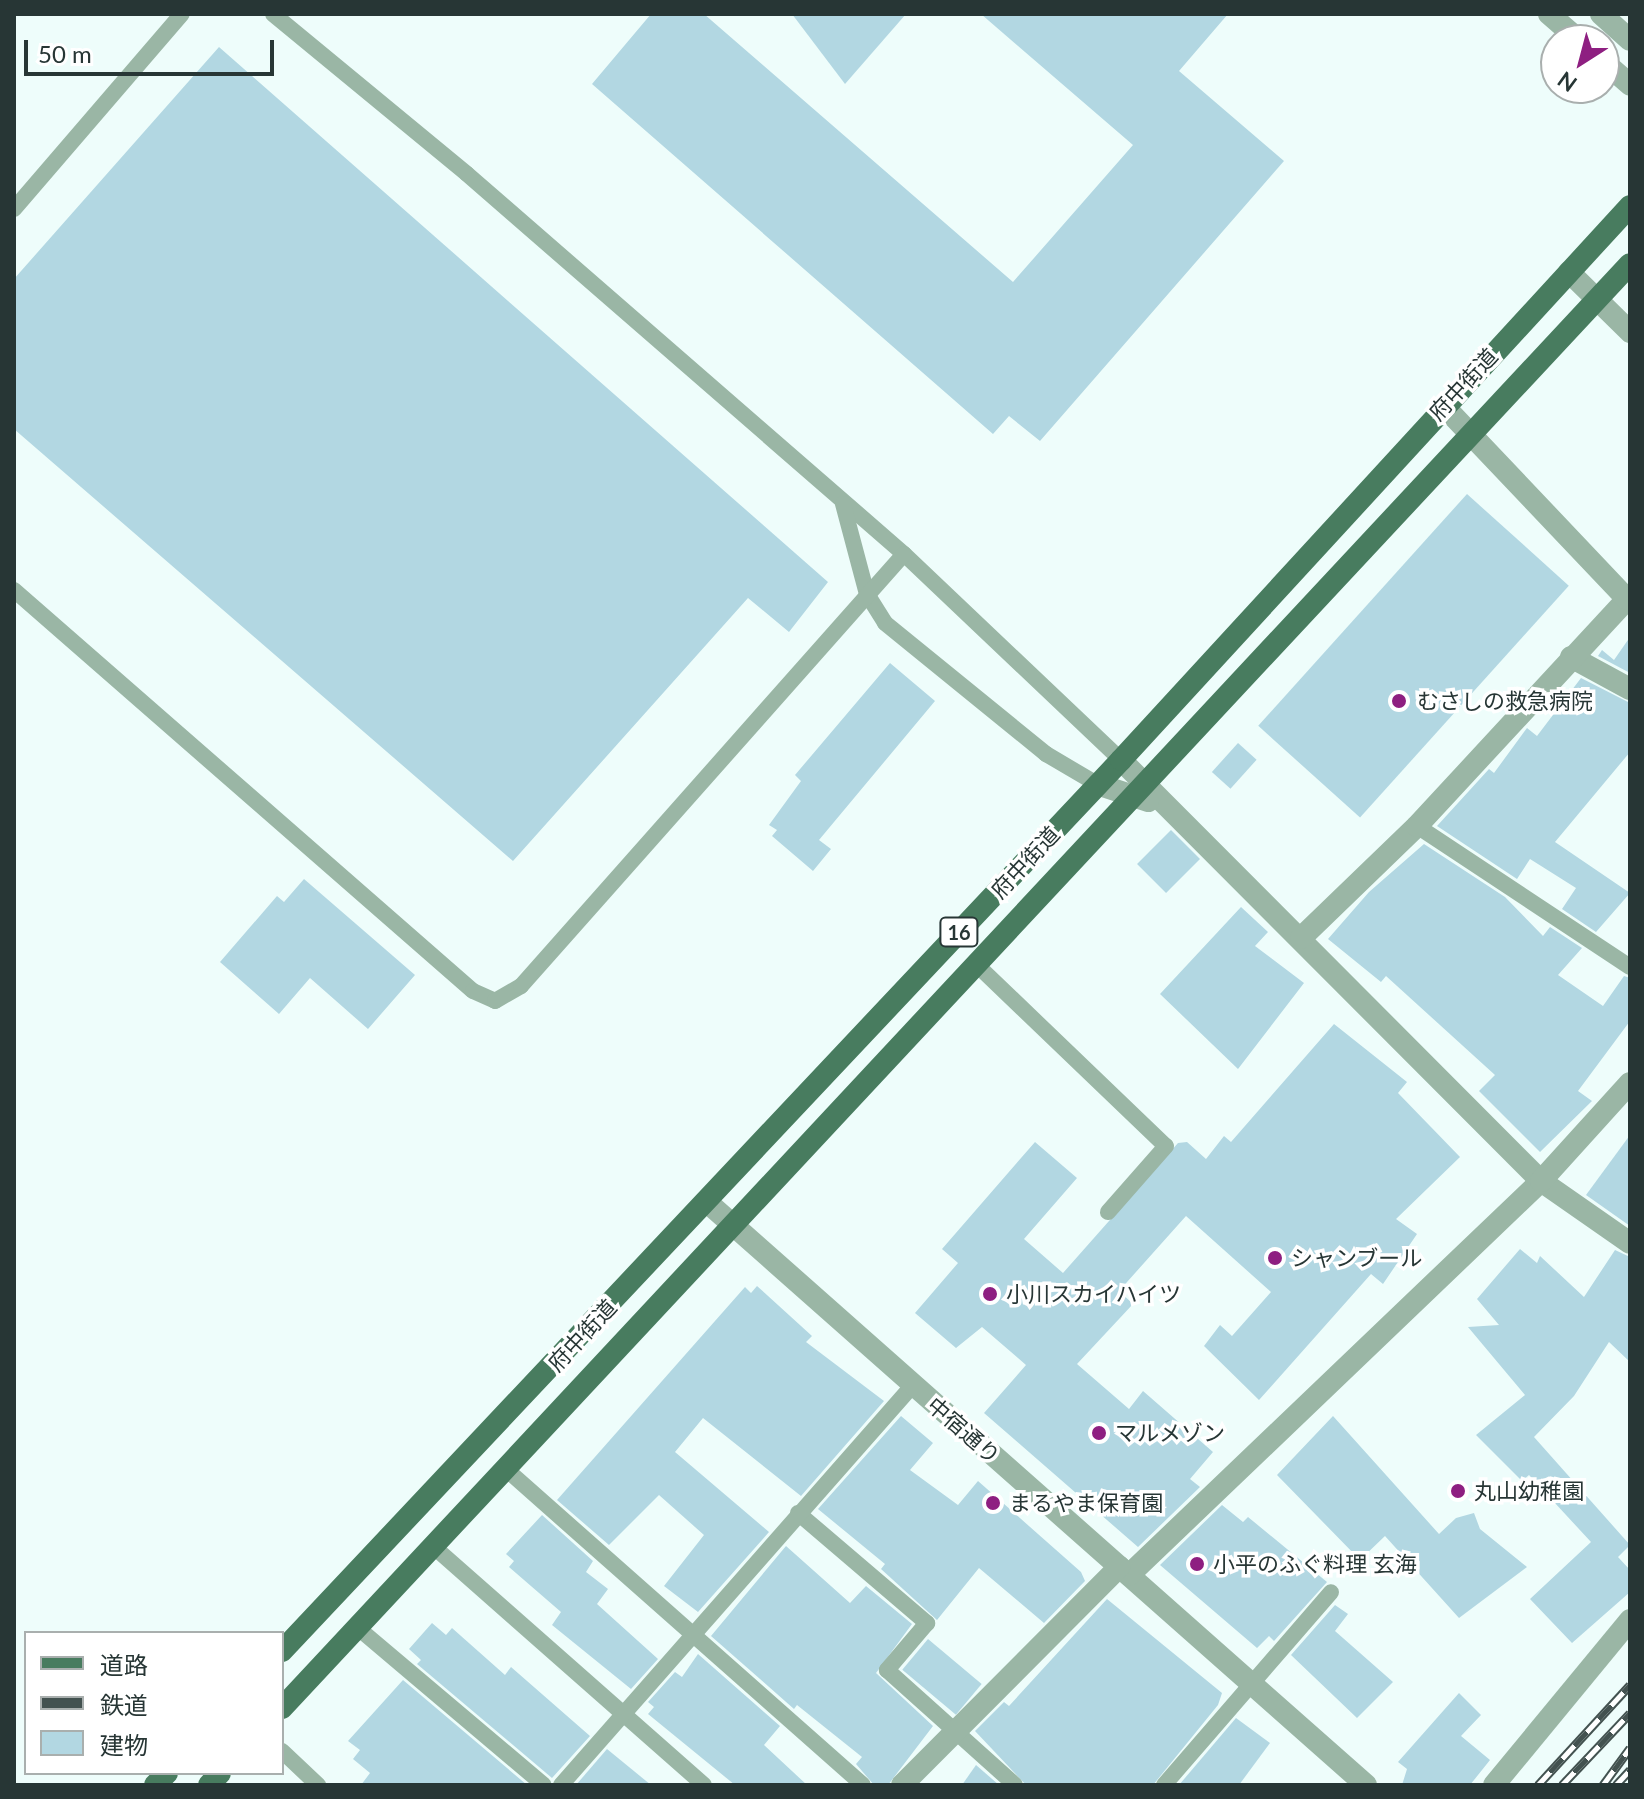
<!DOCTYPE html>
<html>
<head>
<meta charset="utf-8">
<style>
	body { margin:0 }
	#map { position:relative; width:1644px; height:1799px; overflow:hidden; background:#eefdfb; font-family:Lato,"Noto Sans JP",sans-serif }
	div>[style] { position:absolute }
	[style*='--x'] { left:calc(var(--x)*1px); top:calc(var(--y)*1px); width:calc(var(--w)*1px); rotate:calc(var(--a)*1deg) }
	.building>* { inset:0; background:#b2d7e2; transform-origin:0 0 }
	.service>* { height:16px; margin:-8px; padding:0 8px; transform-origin:8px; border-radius:8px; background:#9ab6a5 }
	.minor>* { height:22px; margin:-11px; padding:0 11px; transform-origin:11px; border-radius:11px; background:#9ab6a5 }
	.primary>* { height:22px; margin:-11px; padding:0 11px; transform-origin:11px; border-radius:11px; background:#487c5f }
	.rail>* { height:9px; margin-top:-4.5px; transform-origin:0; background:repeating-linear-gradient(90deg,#fff 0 18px,#435250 0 36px); box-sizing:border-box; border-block:2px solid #435250 }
	.dots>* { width:22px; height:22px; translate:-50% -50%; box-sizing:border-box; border:4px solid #fff; border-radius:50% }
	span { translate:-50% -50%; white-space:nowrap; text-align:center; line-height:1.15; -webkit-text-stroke:7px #fff; paint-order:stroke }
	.shield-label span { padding:2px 6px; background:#fff; border:2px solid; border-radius:6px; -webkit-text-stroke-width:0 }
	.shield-label { font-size:20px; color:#273635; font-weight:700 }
	.street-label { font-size:22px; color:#273635 }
	.poi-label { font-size:22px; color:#273635 }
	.left { translate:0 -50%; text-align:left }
	.frame { position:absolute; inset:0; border:16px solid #273635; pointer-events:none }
	.legend { position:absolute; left:24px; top:1631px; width:260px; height:144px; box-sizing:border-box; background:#fff; border:2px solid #a9afae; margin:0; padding:10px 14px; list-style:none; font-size:24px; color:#273635 }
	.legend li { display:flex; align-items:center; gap:16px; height:40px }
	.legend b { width:40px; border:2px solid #a9afae }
	.north { position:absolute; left:1540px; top:24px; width:80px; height:80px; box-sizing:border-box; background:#fff; border:2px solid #a9afae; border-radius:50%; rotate:216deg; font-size:22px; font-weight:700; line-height:32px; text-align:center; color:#273635 }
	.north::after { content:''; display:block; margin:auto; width:28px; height:36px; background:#8e1f81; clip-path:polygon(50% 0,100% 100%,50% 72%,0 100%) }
	.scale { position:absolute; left:24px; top:40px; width:250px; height:36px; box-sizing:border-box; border:4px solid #273635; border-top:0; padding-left:10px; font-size:24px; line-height:28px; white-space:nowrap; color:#273635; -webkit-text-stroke:6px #fff; paint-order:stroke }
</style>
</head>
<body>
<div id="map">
	<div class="building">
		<i style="clip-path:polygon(651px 14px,704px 14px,1013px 282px,1133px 145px,981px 14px,1228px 14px,1179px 71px,1284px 161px,1040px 441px,1009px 416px,993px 434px,592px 84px)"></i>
		<i style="clip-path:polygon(792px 14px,906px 14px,845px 84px)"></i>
		<i style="clip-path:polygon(219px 47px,828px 582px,789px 632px,748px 598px,513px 861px,14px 429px,14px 279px)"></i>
		<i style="left:1467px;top:494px;width:137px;height:312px;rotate:42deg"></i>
		<i style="clip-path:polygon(1630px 637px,1630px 673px,1598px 656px,1602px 650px,1614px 660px)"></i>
		<i style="clip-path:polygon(890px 663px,935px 701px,819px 840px,831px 849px,813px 871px,772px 836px,777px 830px,769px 825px,801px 781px,795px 775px)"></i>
		<i style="clip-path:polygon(1581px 678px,1630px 703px,1630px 752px,1555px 842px,1630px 893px,1596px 932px,1562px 909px,1576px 888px,1530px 859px,1517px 879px,1437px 826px,1489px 769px,1494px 773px,1527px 728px,1537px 736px)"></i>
		<i style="left:1238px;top:743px;width:25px;height:39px;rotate:42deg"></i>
		<i style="left:1171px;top:830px;width:41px;height:48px;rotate:45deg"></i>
		<i style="clip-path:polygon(1424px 844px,1505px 897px,1543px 936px,1550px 927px,1582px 948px,1558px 975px,1603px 1006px,1624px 976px,1630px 978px,1630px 1021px,1578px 1091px,1592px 1101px,1540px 1152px,1479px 1091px,1495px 1075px,1386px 976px,1381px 982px,1328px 939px,1369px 892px)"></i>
		<i style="clip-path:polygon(304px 879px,415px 975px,368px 1029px,310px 978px,279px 1014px,220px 962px,277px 896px,284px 902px)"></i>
		<i style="clip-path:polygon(1241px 907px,1268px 932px,1255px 946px,1304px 983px,1238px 1069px,1160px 994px)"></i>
		<i style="clip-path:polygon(1334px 1024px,1407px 1082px,1398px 1093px,1460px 1157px,1396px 1219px,1417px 1234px,1383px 1284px,1371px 1274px,1259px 1400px,1204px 1346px,1220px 1325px,1232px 1336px,1271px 1292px,1186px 1216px,1119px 1291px,1133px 1304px,1077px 1364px,1129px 1409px,1143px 1391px,1213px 1452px,1190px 1479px,1200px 1487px,1138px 1547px,984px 1413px,1026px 1365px,982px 1327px,956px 1348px,915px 1313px,958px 1263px,942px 1249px,1035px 1142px,1077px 1178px,1024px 1239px,1063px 1273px,1178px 1143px,1187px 1142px,1206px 1159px,1224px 1136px,1231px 1142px)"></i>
		<i style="clip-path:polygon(1630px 1135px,1630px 1226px,1586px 1195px)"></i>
		<i style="clip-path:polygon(1520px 1249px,1537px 1263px,1540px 1256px,1584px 1297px,1615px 1250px,1630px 1257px,1630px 1362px,1609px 1342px,1574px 1396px,1534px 1437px,1630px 1545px,1618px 1557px,1630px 1570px,1630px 1592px,1572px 1643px,1530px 1599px,1591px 1542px,1529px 1475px,1522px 1481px,1476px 1435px,1525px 1395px,1468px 1327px,1499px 1325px,1477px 1299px)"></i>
		<i style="clip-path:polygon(757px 1286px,812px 1336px,806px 1342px,884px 1401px,801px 1496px,703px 1418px,675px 1452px,769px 1532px,698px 1612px,664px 1586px,704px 1535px,659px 1495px,609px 1545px,557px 1500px,745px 1287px,751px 1293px)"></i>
		<i style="clip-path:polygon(901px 1416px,933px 1443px,910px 1470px,958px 1505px,978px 1481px,1081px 1572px,1085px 1581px,1044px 1623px,979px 1568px,937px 1620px,881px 1569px,885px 1564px,818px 1509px)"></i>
		<i style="clip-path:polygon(1333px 1416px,1439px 1534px,1456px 1518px,1474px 1513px,1480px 1529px,1527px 1567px,1459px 1618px,1385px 1536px,1360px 1560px,1277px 1475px)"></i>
		<i style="clip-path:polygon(1222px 1505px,1243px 1522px,1248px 1517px,1327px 1582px,1274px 1641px,1269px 1636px,1257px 1648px,1160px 1565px)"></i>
		<i style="clip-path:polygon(542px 1515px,593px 1561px,586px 1572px,608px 1589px,597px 1604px,658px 1659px,631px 1689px,552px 1625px,561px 1612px,509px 1567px,514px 1561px,506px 1554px)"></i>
		<i style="clip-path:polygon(786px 1546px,850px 1603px,866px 1586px,912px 1624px,876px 1673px,933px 1726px,888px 1785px,874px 1785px,856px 1764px,862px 1757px,797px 1705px,794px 1709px,711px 1636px)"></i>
		<i style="clip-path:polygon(1107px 1599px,1222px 1693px,1218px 1705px,1153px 1785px,1026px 1785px,975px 1731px,1004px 1702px,1009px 1706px)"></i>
		<i style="clip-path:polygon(1335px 1605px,1348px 1614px,1335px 1631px,1393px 1682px,1357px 1718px,1291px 1655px)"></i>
		<i style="clip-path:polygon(432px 1623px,446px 1635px,452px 1628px,505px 1675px,511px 1667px,590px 1736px,552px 1778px,417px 1664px,421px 1660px,409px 1649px)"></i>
		<i style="left:928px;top:1639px;width:70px;height:40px;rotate:40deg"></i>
		<i style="clip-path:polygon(698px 1654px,780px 1726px,764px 1745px,807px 1785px,735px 1785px,648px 1714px,654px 1707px,648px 1702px,675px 1672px,682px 1677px)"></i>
		<i style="clip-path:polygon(403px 1680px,527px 1785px,361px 1785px,370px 1773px,353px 1759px,360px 1750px,348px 1741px)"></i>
		<i style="clip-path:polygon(1459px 1693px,1481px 1715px,1461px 1736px,1490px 1760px,1470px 1785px,1402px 1785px,1407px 1769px,1398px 1762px)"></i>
		<i style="clip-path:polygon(1236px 1718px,1270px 1743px,1239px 1785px,1179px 1785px)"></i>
		<i style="clip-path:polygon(607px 1749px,651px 1785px,576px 1785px)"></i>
		<i style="clip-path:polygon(976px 1765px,999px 1785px,962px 1785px)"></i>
	</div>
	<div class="service">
		<i style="--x:273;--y:14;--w:251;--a:39.5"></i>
		<i style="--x:467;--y:174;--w:579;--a:41.01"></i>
		<i style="--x:904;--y:554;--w:299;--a:43.5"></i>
		<i style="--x:14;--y:209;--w:257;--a:-49.3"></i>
		<i style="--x:843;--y:504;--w:93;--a:75.1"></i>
		<i style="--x:867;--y:594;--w:34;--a:58"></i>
		<i style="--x:885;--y:623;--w:208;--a:39.1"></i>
		<i style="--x:1046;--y:754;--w:59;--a:30.5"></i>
		<i style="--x:14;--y:590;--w:609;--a:41.14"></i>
		<i style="--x:473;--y:991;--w:24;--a:24"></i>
		<i style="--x:495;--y:1001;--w:30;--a:-30"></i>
		<i style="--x:521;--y:986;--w:577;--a:-48.44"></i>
		<i style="--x:1417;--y:826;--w:255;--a:33.5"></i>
		<i style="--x:978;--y:966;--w:260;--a:43.8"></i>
		<i style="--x:1166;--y:1146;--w:88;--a:131.3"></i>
		<i style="--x:507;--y:1470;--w:475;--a:41.5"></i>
		<i style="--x:798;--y:1513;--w:170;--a:40.5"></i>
		<i style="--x:927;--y:1623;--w:62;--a:130.4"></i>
		<i style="--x:887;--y:1670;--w:172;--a:41.9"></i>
		<i style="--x:434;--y:1547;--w:360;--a:41.4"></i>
		<i style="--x:358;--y:1628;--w:243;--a:40.2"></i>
		<i style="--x:282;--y:1751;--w:50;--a:43.4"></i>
		<i style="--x:561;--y:1785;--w:533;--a:-48.65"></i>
		<i style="--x:1164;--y:1785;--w:255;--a:-49.1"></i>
	</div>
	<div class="minor">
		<i style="--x:1549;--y:14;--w:40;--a:41"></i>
		<i style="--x:1601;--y:14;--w:39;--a:42"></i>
		<i style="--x:1604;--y:62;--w:35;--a:41"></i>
		<i style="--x:1569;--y:272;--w:86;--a:44.5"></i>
		<i style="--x:1571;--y:657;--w:67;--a:28.5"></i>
		<i style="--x:1121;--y:760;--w:595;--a:45.07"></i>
		<i style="--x:1541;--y:1181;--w:108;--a:34.9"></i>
		<i style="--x:1097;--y:784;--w:54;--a:18.4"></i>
		<i style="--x:1301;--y:938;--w:161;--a:-44"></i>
		<i style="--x:1417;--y:826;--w:309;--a:-47.2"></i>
		<i style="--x:1627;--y:599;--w:267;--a:-133.5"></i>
		<i style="--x:707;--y:1202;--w:880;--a:41.5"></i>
		<i style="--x:1129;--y:1575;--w:570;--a:-43.72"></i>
		<i style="--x:1541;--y:1181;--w:132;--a:-47.8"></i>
		<i style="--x:902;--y:1785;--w:308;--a:-45.1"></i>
		<i style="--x:1494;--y:1785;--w:214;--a:-50.5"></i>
	</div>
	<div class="primary">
		<i style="--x:282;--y:1651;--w:1224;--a:-46.72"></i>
		<i style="--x:1121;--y:760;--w:752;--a:-47.42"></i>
		<i style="--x:282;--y:1708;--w:1975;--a:-46.97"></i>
		<i style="--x:155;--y:1785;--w:17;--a:-45"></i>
		<i style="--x:209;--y:1785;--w:16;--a:-47"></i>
	</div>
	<div class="rail">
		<i style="--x:1538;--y:1785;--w:136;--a:-47.4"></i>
		<i style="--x:1562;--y:1785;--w:99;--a:-46.6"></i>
		<i style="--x:1603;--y:1785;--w:46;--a:-53.9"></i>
		<i style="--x:1616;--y:1785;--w:21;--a:-47"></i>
	</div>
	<div class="dots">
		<i style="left:1399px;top:701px;background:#8e1f81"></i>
		<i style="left:1275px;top:1258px;background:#8e1f81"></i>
		<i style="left:990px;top:1294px;background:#8e1f81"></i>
		<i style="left:1099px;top:1433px;background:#8e1f81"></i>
		<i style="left:1458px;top:1491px;background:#8e1f81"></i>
		<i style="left:993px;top:1503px;background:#8e1f81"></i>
		<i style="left:1197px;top:1564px;background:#8e1f81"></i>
	</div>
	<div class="shield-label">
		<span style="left:959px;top:932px">16</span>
	</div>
	<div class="street-label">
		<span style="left:1463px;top:384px;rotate:-47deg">府中街道</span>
		<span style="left:1025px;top:862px;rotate:-47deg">府中街道</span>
		<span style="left:582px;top:1335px;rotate:-47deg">府中街道</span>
		<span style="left:964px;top:1430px;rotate:41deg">中宿通り</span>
	</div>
	<div class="poi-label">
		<span class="left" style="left:1417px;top:701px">むさしの救急病院</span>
		<span class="left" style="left:1291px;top:1258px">シャンブール</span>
		<span class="left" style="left:1006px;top:1294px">小川スカイハイツ</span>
		<span class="left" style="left:1115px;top:1433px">マルメゾン</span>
		<span class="left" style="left:1474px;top:1491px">丸山幼稚園</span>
		<span class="left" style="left:1009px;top:1503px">まるやま保育園</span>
		<span class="left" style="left:1213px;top:1564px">小平のふぐ料理 玄海</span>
	</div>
	<div class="frame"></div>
	<ul class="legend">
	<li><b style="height:10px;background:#487c5f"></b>道路</li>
	<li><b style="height:10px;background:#435250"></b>鉄道</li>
	<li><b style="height:22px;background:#b2d7e2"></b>建物</li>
	</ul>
	<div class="north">N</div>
	<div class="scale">50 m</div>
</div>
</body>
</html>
